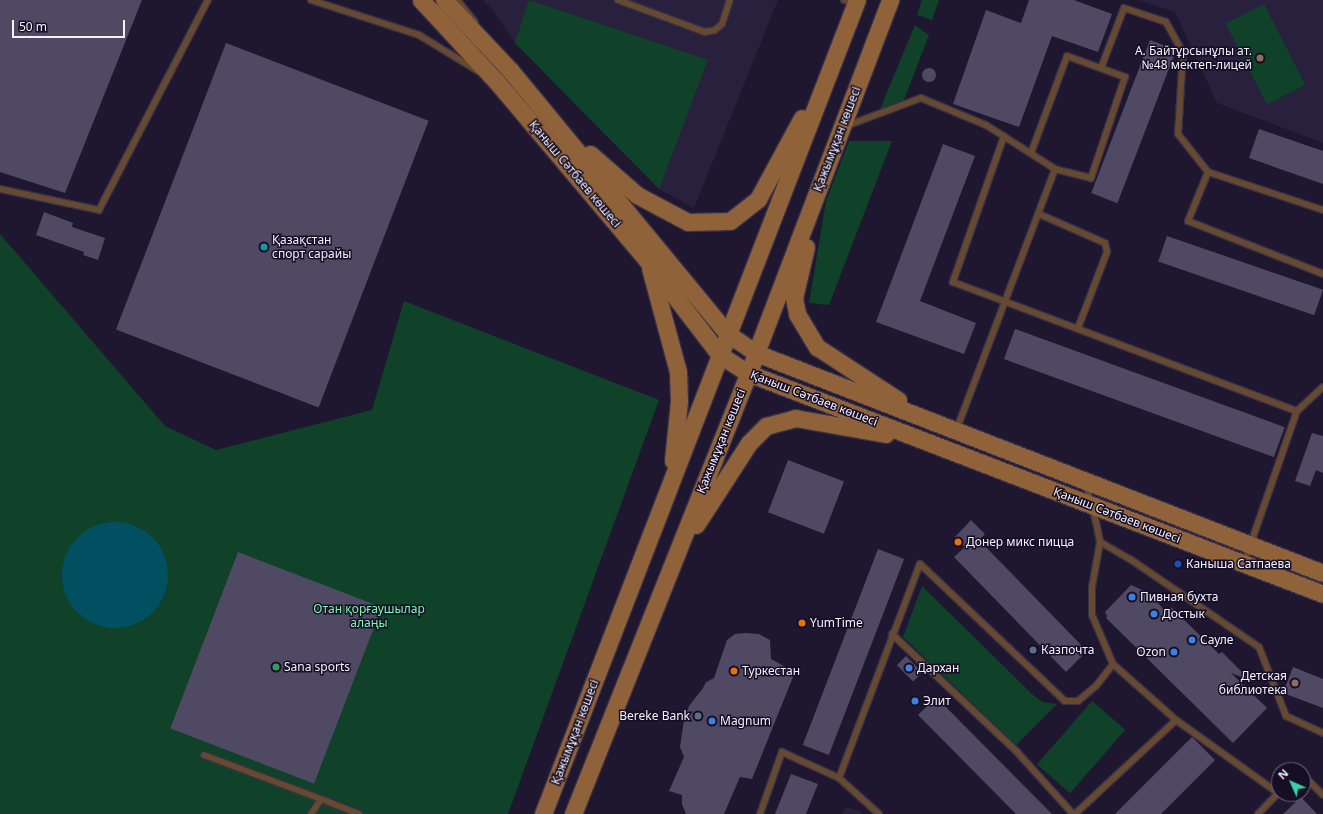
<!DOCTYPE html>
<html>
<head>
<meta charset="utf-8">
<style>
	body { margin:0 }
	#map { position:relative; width:1323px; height:814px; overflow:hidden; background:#1e172f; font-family:"Noto Sans",sans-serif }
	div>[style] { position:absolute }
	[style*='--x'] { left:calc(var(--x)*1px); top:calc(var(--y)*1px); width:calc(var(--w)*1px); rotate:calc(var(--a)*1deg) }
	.built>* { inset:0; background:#28203d }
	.green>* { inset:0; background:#0f4228; transform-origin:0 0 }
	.water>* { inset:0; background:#005061 }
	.round { border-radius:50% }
	.building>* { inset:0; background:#4f4964; transform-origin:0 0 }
	.roads { filter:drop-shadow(1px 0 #383148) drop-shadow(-1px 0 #383148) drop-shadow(0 1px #383148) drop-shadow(0 -1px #383148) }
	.lane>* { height:6px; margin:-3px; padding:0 3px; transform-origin:3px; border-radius:3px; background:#654930 }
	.secondary>* { height:17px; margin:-8.5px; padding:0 8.5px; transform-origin:8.5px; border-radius:8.5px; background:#8f6239 }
	.dots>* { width:11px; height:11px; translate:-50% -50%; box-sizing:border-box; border:2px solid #150e25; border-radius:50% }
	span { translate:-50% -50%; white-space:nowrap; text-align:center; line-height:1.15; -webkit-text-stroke:3px #150e25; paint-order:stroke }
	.poi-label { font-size:12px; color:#f4f1fe }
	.right { translate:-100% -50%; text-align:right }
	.left { translate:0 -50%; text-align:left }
	.street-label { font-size:12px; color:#f4f1fe }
	.park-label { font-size:12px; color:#7df8b1 }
	.north { position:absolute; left:1271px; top:762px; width:40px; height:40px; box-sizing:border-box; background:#150e25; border:1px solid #6e697c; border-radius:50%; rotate:315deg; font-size:11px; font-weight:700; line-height:16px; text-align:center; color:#f4f1fe }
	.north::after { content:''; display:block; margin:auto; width:14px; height:18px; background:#33d4a8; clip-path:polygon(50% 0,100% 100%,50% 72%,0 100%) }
	.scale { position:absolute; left:12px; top:20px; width:113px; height:18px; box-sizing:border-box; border:2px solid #f4f1fe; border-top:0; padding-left:5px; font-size:12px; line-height:14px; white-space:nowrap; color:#f4f1fe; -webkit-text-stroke:3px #150e25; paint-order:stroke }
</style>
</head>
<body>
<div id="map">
	<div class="built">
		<i style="clip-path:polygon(483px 0,778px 0,694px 208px,659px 189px,515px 43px,492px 9px)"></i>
		<i style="clip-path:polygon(1138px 0,1323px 0,1323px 143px,1217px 103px,1175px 12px)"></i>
		<i style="clip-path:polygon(845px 807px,861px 811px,861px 814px,842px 814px)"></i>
	</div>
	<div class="green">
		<i style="clip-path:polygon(529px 0,708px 60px,659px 189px,515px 43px)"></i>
		<i style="clip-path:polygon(922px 0,939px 0,932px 20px,917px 15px)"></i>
		<i style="left:1264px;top:4px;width:91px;height:43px;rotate:63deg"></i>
		<i style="clip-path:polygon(915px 25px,929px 35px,904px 100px,880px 109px)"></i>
		<i style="clip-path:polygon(849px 141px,892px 141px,829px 305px,809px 303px,826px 201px)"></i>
		<i style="clip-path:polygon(0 234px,165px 426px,216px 450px,372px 410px,404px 301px,659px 400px,508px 814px,0 814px)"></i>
		<i style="clip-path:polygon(922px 586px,1033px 695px,1043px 702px,1057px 704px,1016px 745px,903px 637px)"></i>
		<i style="left:1092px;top:701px;width:44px;height:84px;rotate:41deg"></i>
	</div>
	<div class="water">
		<i class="round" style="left:62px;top:522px;width:106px;height:106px"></i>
	</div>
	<div class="building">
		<i style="clip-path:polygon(0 0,142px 0,65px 193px,0 172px)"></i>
		<i style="clip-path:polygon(1029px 0,1074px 0,1112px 14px,1098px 52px,1052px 36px,1019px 127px,953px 104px,986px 10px,1021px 23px)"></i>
		<i style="left:1150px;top:40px;width:28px;height:164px;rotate:21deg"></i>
		<i style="left:226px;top:43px;width:217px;height:307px;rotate:21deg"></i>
		<i class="round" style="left:922px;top:68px;width:14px;height:14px"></i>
		<i style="clip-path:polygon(1259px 129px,1323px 151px,1323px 184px,1249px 158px)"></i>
		<i style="clip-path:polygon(943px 144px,975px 156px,920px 301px,976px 323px,964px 354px,876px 322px)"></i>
		<i style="clip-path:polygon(44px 212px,73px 223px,72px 227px,105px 238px,98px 260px,83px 255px,84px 252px,36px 235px)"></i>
		<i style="left:1167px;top:236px;width:165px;height:27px;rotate:19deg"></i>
		<i style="left:1015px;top:329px;width:287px;height:32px;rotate:20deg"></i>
		<i style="clip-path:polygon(1312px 433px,1323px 436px,1323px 473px,1316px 470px,1310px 486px,1295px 481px)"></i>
		<i style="left:788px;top:460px;width:60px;height:56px;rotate:21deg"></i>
		<i style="clip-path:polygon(971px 520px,985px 534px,979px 540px,1087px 651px,1066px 672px,954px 557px,965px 547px,955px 537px)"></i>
		<i style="left:878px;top:549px;width:28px;height:210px;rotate:21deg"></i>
		<i style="left:238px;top:552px;width:154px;height:189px;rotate:21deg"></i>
		<i style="clip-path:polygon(1131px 585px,1149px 593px,1166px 612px,1171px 607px,1219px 654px,1222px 652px,1250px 680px,1231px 673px,1267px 708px,1233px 743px,1106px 618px,1107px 616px,1105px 612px)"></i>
		<i style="clip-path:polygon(746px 633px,759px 634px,770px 640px,771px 659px,795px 672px,752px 779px,740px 777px,724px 814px,686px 814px,682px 804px,682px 795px,669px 791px,684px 757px,680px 747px,684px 720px,689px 706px,703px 688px,706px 682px,714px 678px,727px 640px,735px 634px)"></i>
		<i style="left:906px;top:656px;width:23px;height:13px;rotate:45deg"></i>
		<i style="clip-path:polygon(1293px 667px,1323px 679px,1323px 708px,1283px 693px)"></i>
		<i style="clip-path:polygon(936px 697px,1052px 814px,1016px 814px,918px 715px)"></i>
		<i style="clip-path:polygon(1192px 737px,1215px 760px,1161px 814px,1115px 814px)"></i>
		<i style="clip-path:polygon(791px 774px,818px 784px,806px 814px,775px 814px)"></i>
		<i style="clip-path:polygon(1301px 797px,1317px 814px,1283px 814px)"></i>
	</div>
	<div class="roads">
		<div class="lane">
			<i style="--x:311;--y:0;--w:114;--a:18"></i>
			<i style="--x:419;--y:35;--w:69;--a:31.4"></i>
			<i style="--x:457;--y:0;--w:28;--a:51"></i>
			<i style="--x:618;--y:0;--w:93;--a:20.2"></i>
			<i style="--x:705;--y:32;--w:10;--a:-11"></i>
			<i style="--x:715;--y:30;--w:9;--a:-41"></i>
			<i style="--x:722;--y:24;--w:25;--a:-72"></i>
			<i style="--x:844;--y:0;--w:10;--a:17"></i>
			<i style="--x:1101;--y:68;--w:64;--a:-69"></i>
			<i style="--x:1124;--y:8;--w:44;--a:18.4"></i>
			<i style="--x:1166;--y:22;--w:35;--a:61"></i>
			<i style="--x:1183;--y:53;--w:81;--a:93.5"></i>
			<i style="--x:1178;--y:134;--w:48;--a:51.7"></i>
			<i style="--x:846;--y:126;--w:80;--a:-20.5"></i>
			<i style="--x:921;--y:98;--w:70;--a:22.6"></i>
			<i style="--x:986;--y:125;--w:82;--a:32.5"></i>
			<i style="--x:1055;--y:169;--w:278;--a:110.7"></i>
			<i style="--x:1004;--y:136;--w:155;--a:109.3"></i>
			<i style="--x:953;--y:282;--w:367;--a:20.6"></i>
			<i style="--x:1031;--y:153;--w:103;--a:-69.6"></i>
			<i style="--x:1067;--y:56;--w:62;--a:19.9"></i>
			<i style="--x:1125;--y:77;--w:107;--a:108.6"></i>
			<i style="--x:1091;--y:178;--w:37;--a:-166"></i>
			<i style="--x:0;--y:189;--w:101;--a:12"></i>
			<i style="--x:99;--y:210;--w:237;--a:-62.6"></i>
			<i style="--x:1323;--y:210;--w:121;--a:-161.7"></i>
			<i style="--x:1208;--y:172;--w:53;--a:112.2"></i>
			<i style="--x:1188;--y:221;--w:145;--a:21.4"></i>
			<i style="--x:1039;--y:214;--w:72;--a:23.7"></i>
			<i style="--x:1105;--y:243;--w:9;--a:77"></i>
			<i style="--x:1107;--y:252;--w:81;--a:110.9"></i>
			<i style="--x:1100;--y:542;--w:34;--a:30"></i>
			<i style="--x:1130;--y:559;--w:156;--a:34.3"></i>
			<i style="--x:1259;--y:647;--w:74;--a:68.6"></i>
			<i style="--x:1286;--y:716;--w:41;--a:24.7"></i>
			<i style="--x:1244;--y:563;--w:161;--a:-70.8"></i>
			<i style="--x:1297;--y:411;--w:35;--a:-43"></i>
			<i style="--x:892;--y:634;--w:172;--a:43.3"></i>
			<i style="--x:1017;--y:752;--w:84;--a:47.9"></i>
			<i style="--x:1176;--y:720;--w:125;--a:35.6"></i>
			<i style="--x:204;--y:755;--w:125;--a:20.6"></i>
			<i style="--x:1303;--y:775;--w:28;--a:45"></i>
			<i style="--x:311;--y:814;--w:18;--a:-56"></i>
			<i style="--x:321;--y:799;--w:41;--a:21.5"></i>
			<i style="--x:760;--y:814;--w:66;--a:-70.5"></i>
			<i style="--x:782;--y:752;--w:63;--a:24.5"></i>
			<i style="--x:879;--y:814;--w:54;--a:-138"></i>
			<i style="--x:839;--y:778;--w:229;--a:-69.3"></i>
			<i style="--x:920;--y:564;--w:199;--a:43.4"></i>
			<i style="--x:1065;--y:701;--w:13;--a:0"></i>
			<i style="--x:1078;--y:701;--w:23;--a:-40"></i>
			<i style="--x:1096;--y:686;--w:28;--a:-52"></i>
			<i style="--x:1075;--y:814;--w:138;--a:-42.9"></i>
			<i style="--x:1176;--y:720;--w:84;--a:-138.4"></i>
			<i style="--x:1113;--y:664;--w:53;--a:-113.2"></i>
			<i style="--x:1092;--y:615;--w:28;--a:-90"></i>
			<i style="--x:1092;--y:587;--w:46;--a:-79.9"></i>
			<i style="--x:1100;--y:542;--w:16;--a:-101"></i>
			<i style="--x:1097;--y:526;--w:43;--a:-104.7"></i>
			<i style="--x:1258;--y:814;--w:30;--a:-46"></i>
		</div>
		<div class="secondary">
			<i style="--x:421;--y:0;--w:112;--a:47.2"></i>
			<i style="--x:497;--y:82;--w:233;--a:49.9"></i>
			<i style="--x:647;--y:260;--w:120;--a:52.5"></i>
			<i style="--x:720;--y:355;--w:33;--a:33"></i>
			<i style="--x:748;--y:373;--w:616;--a:21.02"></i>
			<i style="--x:444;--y:0;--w:96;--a:46.7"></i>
			<i style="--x:510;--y:70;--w:342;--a:50.5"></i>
			<i style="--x:728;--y:334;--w:34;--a:34"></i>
			<i style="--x:756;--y:353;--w:608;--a:21.21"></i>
			<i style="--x:590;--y:154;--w:62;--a:41.1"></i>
			<i style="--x:637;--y:195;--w:58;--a:27.9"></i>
			<i style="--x:688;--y:222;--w:42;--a:-1.4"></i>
			<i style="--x:730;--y:221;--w:36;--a:-38"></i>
			<i style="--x:758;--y:199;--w:92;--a:-61.5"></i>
			<i style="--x:806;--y:247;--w:52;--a:103.2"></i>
			<i style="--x:794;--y:298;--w:16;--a:79"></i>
			<i style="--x:797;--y:314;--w:39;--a:59"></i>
			<i style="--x:817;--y:347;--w:97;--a:33.2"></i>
			<i style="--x:650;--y:268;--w:108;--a:74.9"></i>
			<i style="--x:678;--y:372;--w:29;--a:88"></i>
			<i style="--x:679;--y:401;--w:60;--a:95.7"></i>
			<i style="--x:696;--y:525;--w:98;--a:-57.1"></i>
			<i style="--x:749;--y:443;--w:24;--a:-45"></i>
			<i style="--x:766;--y:426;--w:30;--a:-15"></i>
			<i style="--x:795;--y:418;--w:92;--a:10"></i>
			<i style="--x:543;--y:814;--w:872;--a:-68.91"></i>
			<i style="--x:573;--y:814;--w:496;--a:-68.3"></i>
			<i style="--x:756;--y:353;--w:378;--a:-69.2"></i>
		</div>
	</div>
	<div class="dots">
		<i style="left:1260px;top:58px;background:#8d6e63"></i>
		<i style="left:264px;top:247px;background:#0f9aa8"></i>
		<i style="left:958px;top:542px;background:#e8710a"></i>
		<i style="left:1178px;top:564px;background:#1a4fb4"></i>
		<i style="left:1132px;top:597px;background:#3f7fe0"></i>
		<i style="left:1154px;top:614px;background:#3f7fe0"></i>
		<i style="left:802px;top:623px;background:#e8710a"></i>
		<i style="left:1192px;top:640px;background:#3f7fe0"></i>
		<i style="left:1033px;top:650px;background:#5c6f8a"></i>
		<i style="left:1174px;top:652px;background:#3f7fe0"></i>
		<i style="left:276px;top:667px;background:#2e9e5b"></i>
		<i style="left:909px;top:668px;background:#3f7fe0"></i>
		<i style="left:734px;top:671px;background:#e8710a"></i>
		<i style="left:1295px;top:683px;background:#8d6e63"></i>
		<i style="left:915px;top:701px;background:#3f7fe0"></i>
		<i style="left:698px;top:716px;background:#5c6f8a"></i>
		<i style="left:712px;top:721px;background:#3f7fe0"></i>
	</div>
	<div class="poi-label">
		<span class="right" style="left:1252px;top:58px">А. Байтұрсынұлы ат.<br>№48 мектеп-лицей</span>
		<span class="left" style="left:272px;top:247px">Қазақстан<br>спорт сарайы</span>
		<span class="left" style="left:966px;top:542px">Донер микс пицца</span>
		<span class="left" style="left:1186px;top:564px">Каныша Сатпаева</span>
		<span class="left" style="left:1140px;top:597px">Пивная бухта</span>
		<span class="left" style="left:1162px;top:614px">Достык</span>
		<span class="left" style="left:810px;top:623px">YumTime</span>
		<span class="left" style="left:1200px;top:640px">Сауле</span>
		<span class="left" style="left:1041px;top:650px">Казпочта</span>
		<span class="right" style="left:1166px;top:652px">Ozon</span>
		<span class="left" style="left:284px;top:667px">Sana sports</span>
		<span class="left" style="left:917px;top:668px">Дархан</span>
		<span class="left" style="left:742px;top:671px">Туркестан</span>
		<span class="right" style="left:1287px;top:683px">Детская<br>библиотека</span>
		<span class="left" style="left:923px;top:701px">Элит</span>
		<span class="right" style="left:690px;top:716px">Bereke Bank</span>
		<span class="left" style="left:720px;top:721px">Magnum</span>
	</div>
	<div class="street-label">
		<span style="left:837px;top:139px;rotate:-69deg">Қажымұқан көшесі</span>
		<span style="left:575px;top:174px;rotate:50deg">Қаныш Сәтбаев көшесі</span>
		<span style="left:814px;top:398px;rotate:21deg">Қаныш Сәтбаев көшесі</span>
		<span style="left:721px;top:441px;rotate:-68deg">Қажымұқан көшесі</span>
		<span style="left:1117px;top:515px;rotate:21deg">Қаныш Сәтбаев көшесі</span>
		<span style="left:575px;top:732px;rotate:-69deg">Қажымұқан көшесі</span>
	</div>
	<div class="park-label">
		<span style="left:369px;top:616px">Отан қорғаушылар<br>алаңы</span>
	</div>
	<div class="north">N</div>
	<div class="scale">50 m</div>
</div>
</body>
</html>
